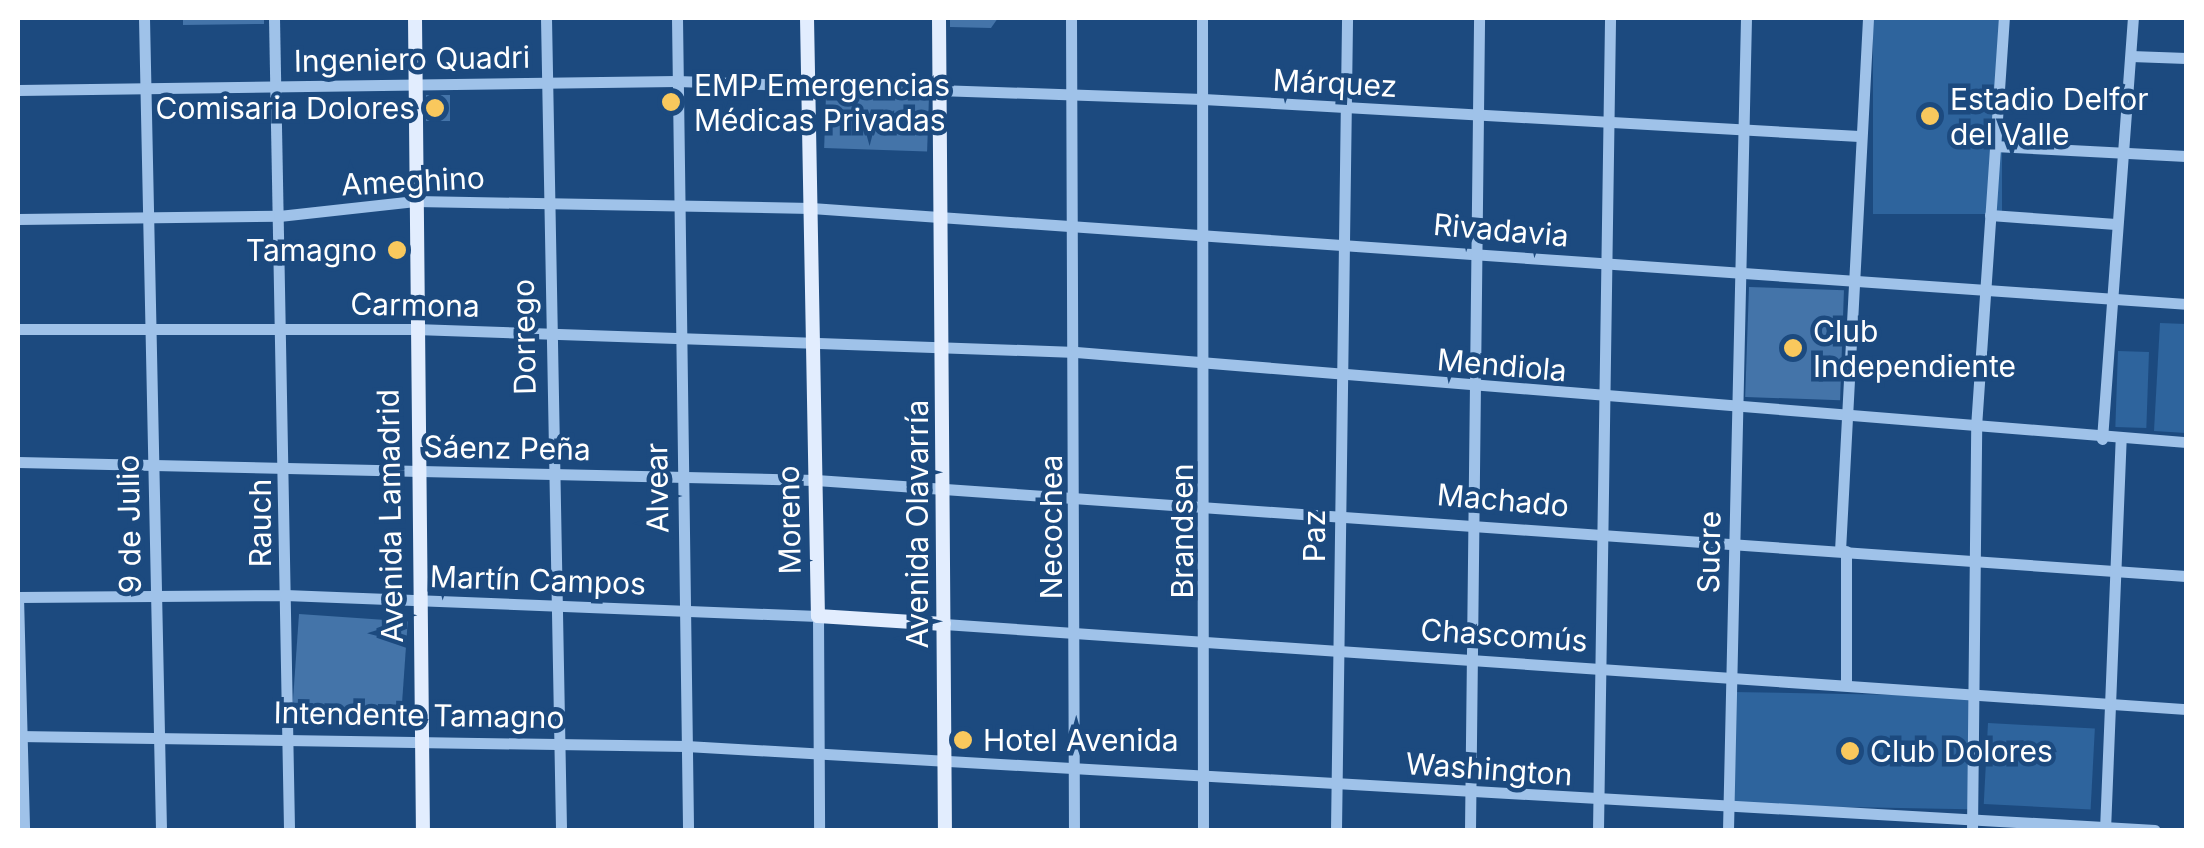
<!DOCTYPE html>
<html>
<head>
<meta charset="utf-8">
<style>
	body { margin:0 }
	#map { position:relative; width:2204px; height:848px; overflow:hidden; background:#1c4a7f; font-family:Inter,sans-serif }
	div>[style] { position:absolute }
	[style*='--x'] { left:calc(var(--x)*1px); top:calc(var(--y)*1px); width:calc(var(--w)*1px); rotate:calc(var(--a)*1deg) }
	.green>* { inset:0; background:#2e649d; transform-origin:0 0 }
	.building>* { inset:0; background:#4474a9; transform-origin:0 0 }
	.minor>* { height:11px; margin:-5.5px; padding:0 5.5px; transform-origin:5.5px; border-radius:5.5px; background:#9fc2e9 }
	.major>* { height:14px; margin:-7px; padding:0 7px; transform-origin:7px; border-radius:7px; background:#e2edfe }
	.dots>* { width:28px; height:28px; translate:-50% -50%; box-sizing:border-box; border:5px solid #1c4a7f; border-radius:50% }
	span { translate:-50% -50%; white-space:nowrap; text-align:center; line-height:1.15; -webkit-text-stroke:9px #1c4a7f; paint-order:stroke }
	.street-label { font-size:30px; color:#fff }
	.poi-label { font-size:30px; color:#fff }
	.left { translate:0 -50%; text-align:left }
	.right { translate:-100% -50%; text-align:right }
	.frame { position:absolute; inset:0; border:20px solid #fff; pointer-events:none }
</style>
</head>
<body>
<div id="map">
	<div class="green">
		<i style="left:1873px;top:18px;width:129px;height:196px"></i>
		<i style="clip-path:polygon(2160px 323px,2186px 324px,2186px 433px,2154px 431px)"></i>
		<i style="left:2118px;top:351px;width:31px;height:76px;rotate:2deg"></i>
		<i style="left:1732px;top:692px;width:238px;height:113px;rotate:1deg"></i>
		<i style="left:1988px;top:723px;width:107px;height:81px;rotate:3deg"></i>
	</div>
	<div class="building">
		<i style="clip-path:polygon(183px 18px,264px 18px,264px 24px,183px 25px)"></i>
		<i style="clip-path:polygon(950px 18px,998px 18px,991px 28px,950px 27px)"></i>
		<i style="left:426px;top:95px;width:24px;height:26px"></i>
		<i style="left:826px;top:95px;width:103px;height:53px;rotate:2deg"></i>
		<i style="left:1749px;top:287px;width:95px;height:110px;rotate:2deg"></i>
		<i style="left:299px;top:614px;width:109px;height:105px;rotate:4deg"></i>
	</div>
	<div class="minor">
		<i style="--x:144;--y:18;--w:812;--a:88.8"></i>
		<i style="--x:274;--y:18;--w:812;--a:88.94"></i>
		<i style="--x:546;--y:18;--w:812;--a:88.94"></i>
		<i style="--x:677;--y:18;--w:812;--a:89.22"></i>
		<i style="--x:1071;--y:18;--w:812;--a:89.79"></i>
		<i style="--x:1202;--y:18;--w:812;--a:89.93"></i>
		<i style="--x:2131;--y:56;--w:55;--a:2.1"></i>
		<i style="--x:18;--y:90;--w:659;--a:-0.78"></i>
		<i style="--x:677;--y:81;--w:526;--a:1.96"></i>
		<i style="--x:1203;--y:99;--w:657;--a:3.23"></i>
		<i style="--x:1994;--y:146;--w:192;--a:3"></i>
		<i style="--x:1990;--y:215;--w:126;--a:4.1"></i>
		<i style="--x:18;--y:219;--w:261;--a:-0.7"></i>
		<i style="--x:279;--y:216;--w:137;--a:-6.3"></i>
		<i style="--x:415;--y:201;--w:396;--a:1"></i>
		<i style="--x:811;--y:208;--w:1378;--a:3.99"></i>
		<i style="--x:18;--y:329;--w:397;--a:0"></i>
		<i style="--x:415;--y:329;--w:661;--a:1.99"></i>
		<i style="--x:1076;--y:352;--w:1114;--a:4.64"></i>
		<i style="--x:2102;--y:439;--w:422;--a:-85.8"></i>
		<i style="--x:18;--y:462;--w:798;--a:1.29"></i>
		<i style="--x:816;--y:480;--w:1373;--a:4.01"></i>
		<i style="--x:1840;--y:551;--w:534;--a:-86.99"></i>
		<i style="--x:18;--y:597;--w:267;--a:-0.4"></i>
		<i style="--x:285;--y:595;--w:533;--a:2.26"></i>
		<i style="--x:818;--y:616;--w:214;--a:89.7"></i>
		<i style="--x:18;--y:597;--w:233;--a:88.5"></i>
		<i style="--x:944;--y:624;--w:1245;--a:3.92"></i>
		<i style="--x:1846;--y:685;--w:134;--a:-90"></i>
		<i style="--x:18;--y:736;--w:668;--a:0.86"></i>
		<i style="--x:686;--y:746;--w:1471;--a:3.27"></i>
		<i style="--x:1336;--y:830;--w:812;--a:-89.22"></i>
		<i style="--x:1470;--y:830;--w:812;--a:-89.36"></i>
		<i style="--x:1598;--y:830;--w:812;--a:-89.15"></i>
		<i style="--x:1728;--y:830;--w:812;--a:-88.73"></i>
		<i style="--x:1972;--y:830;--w:403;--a:-89.4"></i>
		<i style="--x:1976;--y:427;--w:410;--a:-86.1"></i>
		<i style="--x:2105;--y:830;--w:390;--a:-87.7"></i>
	</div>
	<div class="major">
		<i style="--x:415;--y:18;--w:812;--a:89.44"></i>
		<i style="--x:807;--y:18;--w:598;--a:88.95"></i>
		<i style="--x:818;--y:616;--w:126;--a:3.6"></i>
		<i style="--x:939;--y:18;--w:812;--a:89.58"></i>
	</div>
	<div class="dots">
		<i style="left:671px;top:102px;background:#f9c85d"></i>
		<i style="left:435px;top:108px;background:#f9c85d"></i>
		<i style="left:1930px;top:116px;background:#f9c85d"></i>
		<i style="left:397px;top:250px;background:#f9c85d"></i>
		<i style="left:1793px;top:348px;background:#f9c85d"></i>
		<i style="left:963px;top:740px;background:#f9c85d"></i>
		<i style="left:1850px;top:751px;background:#f9c85d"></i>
	</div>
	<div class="street-label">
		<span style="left:412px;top:59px;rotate:-1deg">Ingeniero Quadri</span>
		<span style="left:1335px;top:83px;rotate:3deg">Márquez</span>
		<span style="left:413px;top:181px;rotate:-3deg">Ameghino</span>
		<span style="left:1501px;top:230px;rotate:5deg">Rivadavia</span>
		<span style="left:415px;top:305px;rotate:1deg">Carmona</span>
		<span style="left:524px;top:337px;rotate:-91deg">Dorrego</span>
		<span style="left:1502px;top:365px;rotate:5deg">Mendiola</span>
		<span style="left:507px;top:448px;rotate:1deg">Sáenz Peña</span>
		<span style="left:657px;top:488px;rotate:-91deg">Alvear</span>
		<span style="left:1503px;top:500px;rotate:5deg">Machado</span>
		<span style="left:390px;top:516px;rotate:-91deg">Avenida Lamadrid</span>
		<span style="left:789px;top:520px;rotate:-91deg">Moreno</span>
		<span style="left:260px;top:523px;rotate:-90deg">Rauch</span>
		<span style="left:129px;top:524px;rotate:-91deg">9 de Julio</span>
		<span style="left:917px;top:524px;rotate:-90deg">Avenida Olavarría</span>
		<span style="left:1051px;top:527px;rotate:-90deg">Necochea</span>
		<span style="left:1182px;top:531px;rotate:-90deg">Brandsen</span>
		<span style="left:1314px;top:536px;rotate:-90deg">Paz</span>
		<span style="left:1709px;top:552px;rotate:-89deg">Sucre</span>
		<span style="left:538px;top:580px;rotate:2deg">Martín Campos</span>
		<span style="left:1504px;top:635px;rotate:4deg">Chascomús</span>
		<span style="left:419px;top:715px;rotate:1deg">Intendente Tamagno</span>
		<span style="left:1489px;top:769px;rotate:4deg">Washington</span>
	</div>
	<div class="poi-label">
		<span class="left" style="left:694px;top:102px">EMP Emergencias<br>Médicas Privadas</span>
		<span class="left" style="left:1950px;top:116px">Estadio Delfor<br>del Valle</span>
		<span class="right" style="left:415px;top:108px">Comisaria Dolores</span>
		<span class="right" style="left:377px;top:250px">Tamagno</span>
		<span class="left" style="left:1813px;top:348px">Club<br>Independiente</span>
		<span class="left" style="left:983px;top:740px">Hotel Avenida</span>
		<span class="left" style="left:1870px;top:751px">Club Dolores</span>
	</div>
	<div class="frame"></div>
</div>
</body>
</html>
